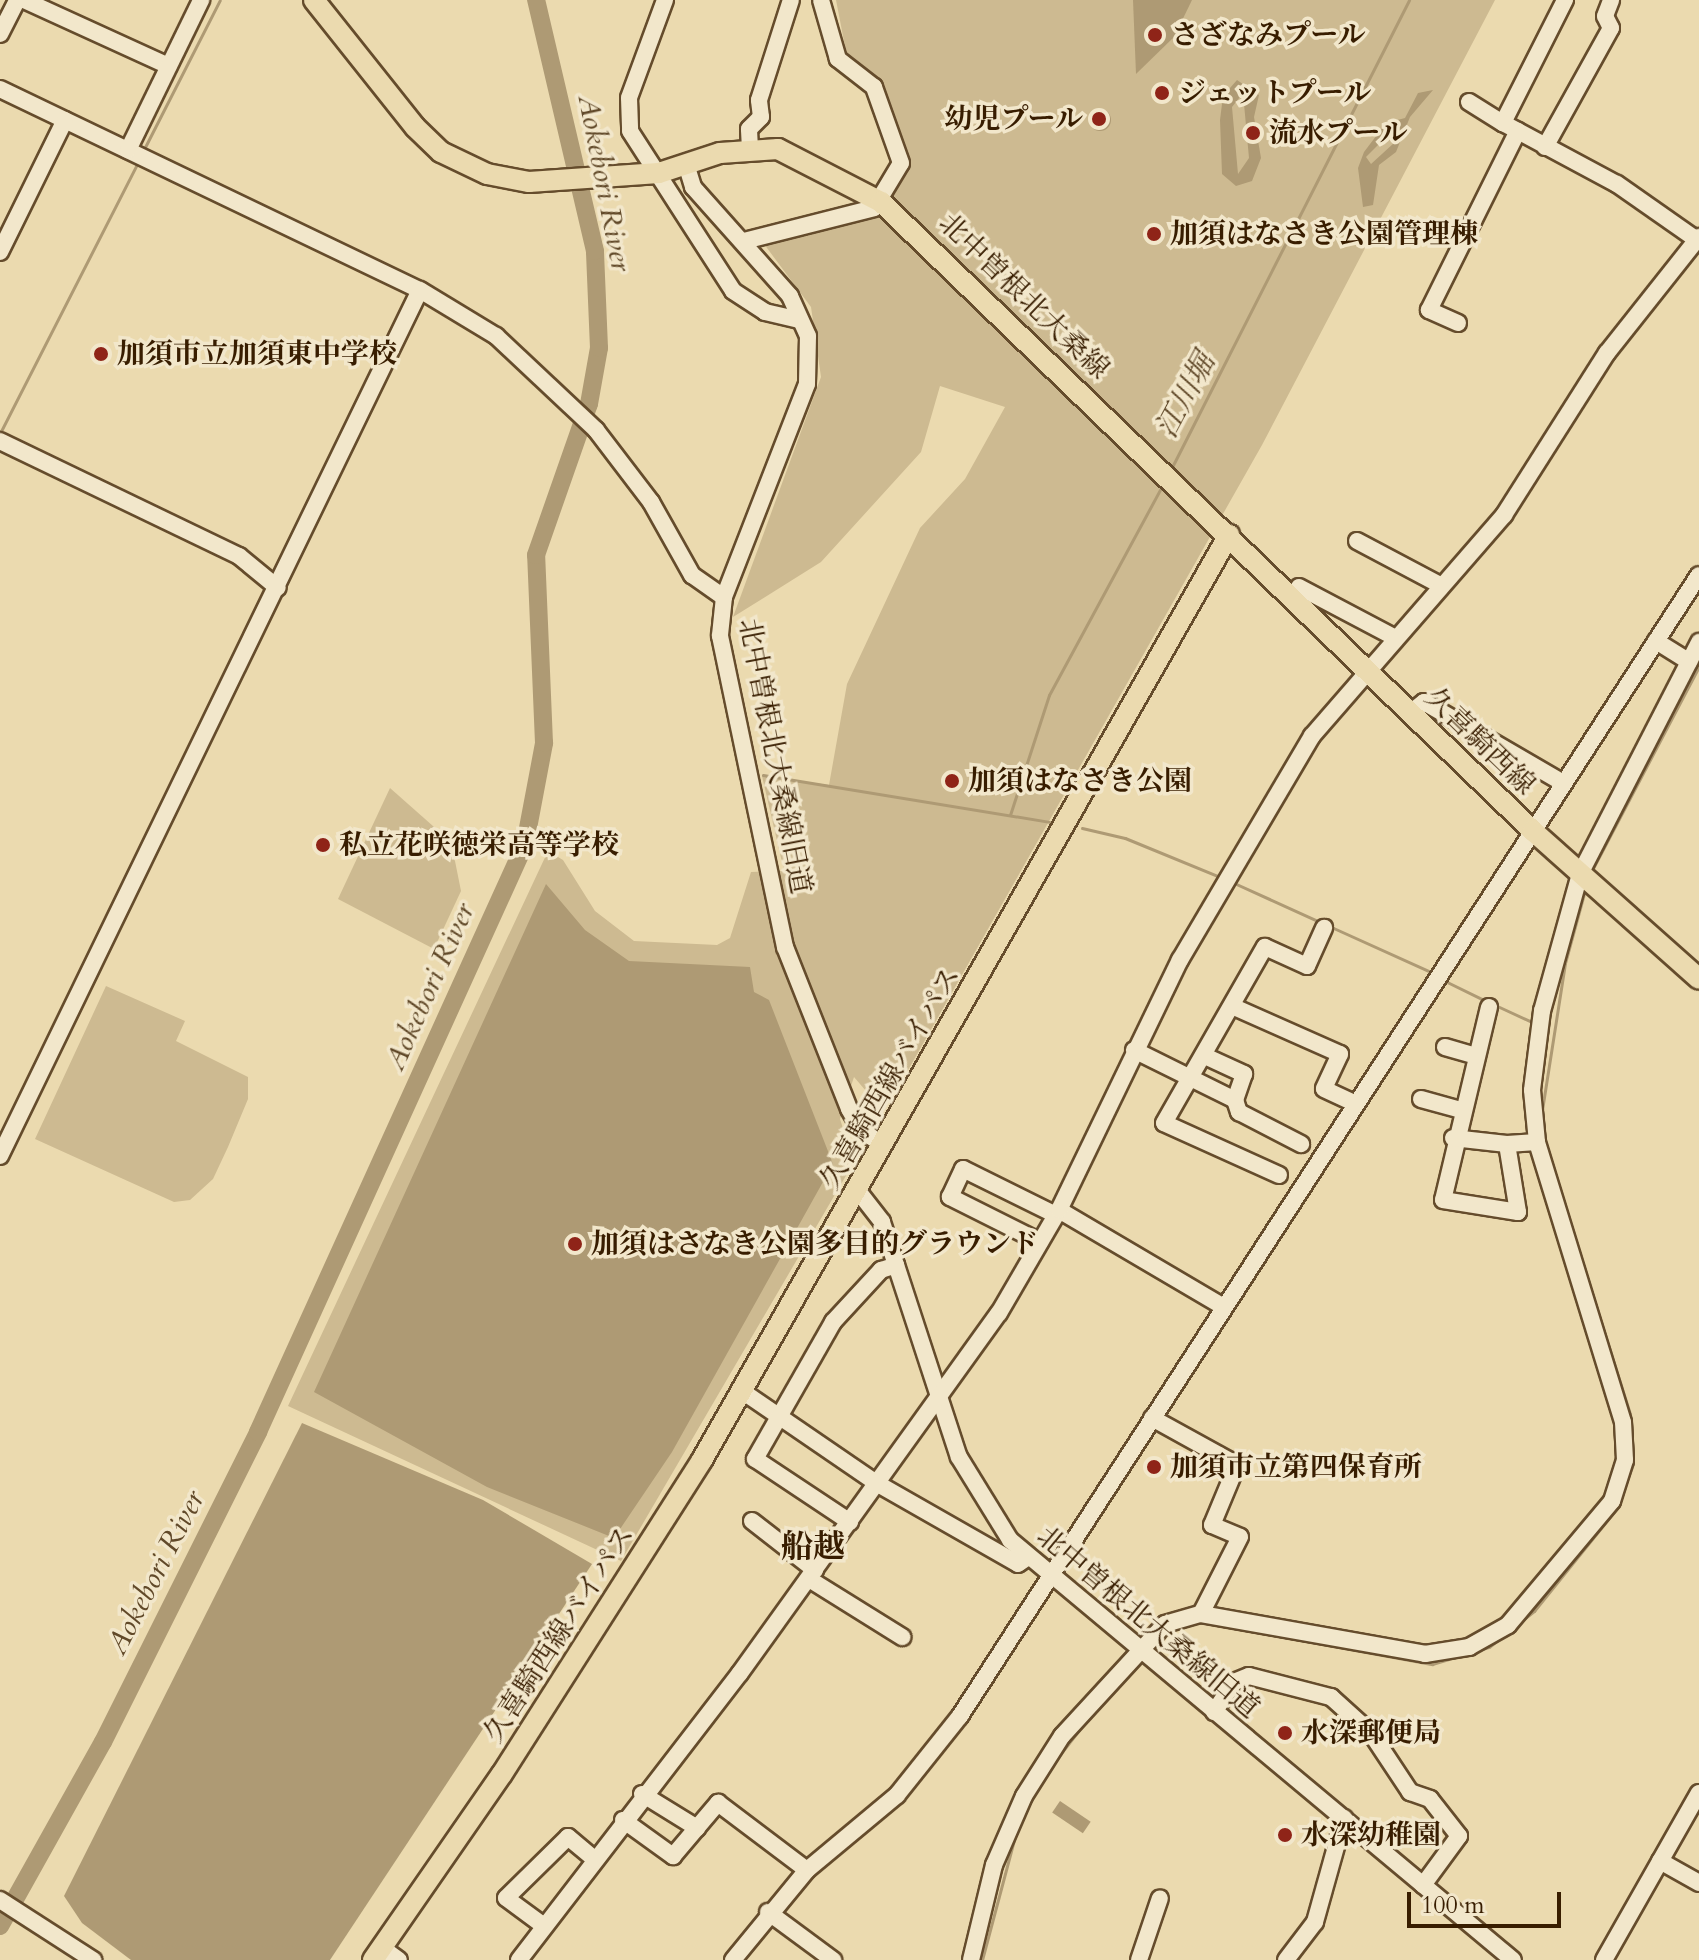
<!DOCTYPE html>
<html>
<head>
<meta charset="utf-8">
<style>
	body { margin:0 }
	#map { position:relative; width:1699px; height:1960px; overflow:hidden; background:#ebdaaf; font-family:Cardo,"Noto Serif JP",serif }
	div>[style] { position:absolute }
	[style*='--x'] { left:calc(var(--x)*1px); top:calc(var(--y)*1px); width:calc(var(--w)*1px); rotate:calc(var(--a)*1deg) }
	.green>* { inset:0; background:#cdba91 }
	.water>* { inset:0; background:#ae9a74; transform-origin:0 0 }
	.round { border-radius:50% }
	.stream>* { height:3px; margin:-1.5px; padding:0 1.5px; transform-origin:1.5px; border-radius:1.5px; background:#ae9a74 }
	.river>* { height:18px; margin:-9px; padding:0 9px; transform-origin:9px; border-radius:9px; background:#ae9a74 }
	.roads { filter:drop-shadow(2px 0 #654c2c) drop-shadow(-2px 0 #654c2c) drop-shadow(0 2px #654c2c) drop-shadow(0 -2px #654c2c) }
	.minor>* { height:16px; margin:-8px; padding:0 8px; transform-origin:8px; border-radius:8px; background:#f2e7cb }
	.major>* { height:20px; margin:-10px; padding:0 10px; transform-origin:10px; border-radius:10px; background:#ebdaaf }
	.dots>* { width:22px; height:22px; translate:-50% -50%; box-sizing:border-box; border:4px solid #f2e7cb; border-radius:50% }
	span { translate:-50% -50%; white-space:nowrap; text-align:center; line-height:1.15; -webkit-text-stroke:7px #f2e7cb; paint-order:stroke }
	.poi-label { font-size:28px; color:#381d00; font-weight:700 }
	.left { translate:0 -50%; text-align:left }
	.right { translate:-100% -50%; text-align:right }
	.street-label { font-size:28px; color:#381d00 }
	.water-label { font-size:30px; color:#614929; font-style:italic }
	.quarter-label { font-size:32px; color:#381d00; font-weight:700 }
	.scale { position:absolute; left:1407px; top:1892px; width:154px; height:36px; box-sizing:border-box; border:4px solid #381d00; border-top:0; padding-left:10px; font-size:24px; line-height:28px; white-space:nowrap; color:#381d00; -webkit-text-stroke:6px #f2e7cb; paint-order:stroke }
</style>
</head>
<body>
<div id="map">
	<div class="green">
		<i style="clip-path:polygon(836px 0,1495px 0,1262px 445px,890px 1102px,878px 1105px,854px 1077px,840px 1119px,854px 1162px,621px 1561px,288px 1406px,548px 851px,563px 860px,595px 911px,634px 941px,717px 945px,730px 938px,751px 872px,784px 871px,762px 776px,829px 785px,847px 684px,920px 528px,965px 479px,1005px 407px,940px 386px,921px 452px,821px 562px,733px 617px,821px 377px,811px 307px,761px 240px,807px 236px,877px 214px,904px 163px,878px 84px,848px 62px)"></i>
		<i style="clip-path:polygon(390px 788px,442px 834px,455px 861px,461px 891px,434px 949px,338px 899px)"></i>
		<i style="clip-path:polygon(106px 986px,185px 1021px,176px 1041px,248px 1077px,248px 1099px,228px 1147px,213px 1179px,190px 1200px,174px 1202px,35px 1139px)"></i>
	</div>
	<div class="water">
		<i style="clip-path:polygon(1133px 0,1192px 0,1174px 37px,1136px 74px)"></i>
		<i style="clip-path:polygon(evenodd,1237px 80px,1259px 95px,1254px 117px,1261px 158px,1252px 181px,1236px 186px,1222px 174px,1220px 120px,1223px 96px,1237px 80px,1243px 93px,1249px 158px,1238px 174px,1232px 107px,1243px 93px)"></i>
		<i style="clip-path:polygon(evenodd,1433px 90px,1410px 117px,1396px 152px,1379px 165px,1373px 205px,1363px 207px,1358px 168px,1364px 152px,1386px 123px,1405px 118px,1418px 93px,1433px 90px,1387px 136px,1394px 143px,1371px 164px,1366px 157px,1387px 136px)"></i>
		<i class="round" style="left:1089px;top:109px;width:22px;height:22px"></i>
		<i style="clip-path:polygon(546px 884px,585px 930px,629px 961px,750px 967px,754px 992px,769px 1000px,833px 1164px,672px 1452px,614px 1538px,487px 1487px,314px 1392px)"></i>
		<i style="clip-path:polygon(302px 1423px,483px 1500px,592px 1564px,330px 1960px,131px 1960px,82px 1923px,64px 1896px)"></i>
		<i style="left:1060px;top:1801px;width:37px;height:14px;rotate:34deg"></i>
	</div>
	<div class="stream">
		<i style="--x:143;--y:151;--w:169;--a:-63"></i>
		<i style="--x:0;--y:433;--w:304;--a:-63"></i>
		<i style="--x:1171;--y:469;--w:526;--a:-63.09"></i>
		<i style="--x:763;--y:775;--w:290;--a:9.3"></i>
		<i style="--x:1010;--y:815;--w:126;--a:-72"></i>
		<i style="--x:1049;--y:695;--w:238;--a:-61.6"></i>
		<i style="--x:1082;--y:828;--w:44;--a:13.1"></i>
		<i style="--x:1125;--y:838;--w:103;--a:22.3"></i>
		<i style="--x:1591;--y:872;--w:233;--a:-62.3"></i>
		<i style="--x:1234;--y:883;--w:97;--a:24.4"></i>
		<i style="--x:1329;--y:926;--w:112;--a:24.3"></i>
		<i style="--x:1445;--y:981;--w:48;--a:26"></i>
		<i style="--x:1495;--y:1005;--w:41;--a:24.7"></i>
		<i style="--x:1542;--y:1110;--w:149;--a:-81.1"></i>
		<i style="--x:1565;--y:963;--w:76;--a:-74.7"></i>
		<i style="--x:1217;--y:1625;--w:219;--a:10.3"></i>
		<i style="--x:1432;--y:1664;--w:59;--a:-16.6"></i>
		<i style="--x:1489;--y:1647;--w:58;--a:-38.7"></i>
		<i style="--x:1534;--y:1611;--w:132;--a:-51.1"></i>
		<i style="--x:1617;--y:1508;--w:47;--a:-70"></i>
		<i style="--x:1633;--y:1464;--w:50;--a:-93.4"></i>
		<i style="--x:1630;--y:1414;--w:170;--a:-107.5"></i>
		<i style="--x:1058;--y:1757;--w:41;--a:-52"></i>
		<i style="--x:982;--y:1960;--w:128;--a:-75.1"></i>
	</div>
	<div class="river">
		<i style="--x:0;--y:1926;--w:211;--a:-60.8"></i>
		<i style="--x:103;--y:1742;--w:347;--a:-63.4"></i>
		<i style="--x:258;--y:1432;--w:646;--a:-65.58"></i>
		<i style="--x:525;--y:844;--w:103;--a:-79.3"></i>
		<i style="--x:544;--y:743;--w:188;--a:-92.4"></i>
		<i style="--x:536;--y:555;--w:160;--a:-70.7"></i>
		<i style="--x:589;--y:404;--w:57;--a:-79.9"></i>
		<i style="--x:599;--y:348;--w:97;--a:-92.4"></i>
		<i style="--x:595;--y:251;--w:258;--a:-103.2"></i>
	</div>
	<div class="roads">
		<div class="minor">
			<i style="--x:24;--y:0;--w:159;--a:24.5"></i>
			<i style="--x:665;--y:0;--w:104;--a:110.2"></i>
			<i style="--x:629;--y:98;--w:33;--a:88"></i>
			<i style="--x:630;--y:131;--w:190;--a:57.2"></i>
			<i style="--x:733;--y:291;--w:38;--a:33"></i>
			<i style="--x:765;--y:312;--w:36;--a:13"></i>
			<i style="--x:1565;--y:0;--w:138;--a:116.8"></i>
			<i style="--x:1503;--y:123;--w:129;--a:28.2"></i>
			<i style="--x:1617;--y:184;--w:98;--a:35"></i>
			<i style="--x:0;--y:34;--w:38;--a:-63"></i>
			<i style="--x:0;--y:89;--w:466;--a:25.6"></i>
			<i style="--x:420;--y:290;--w:89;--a:31.2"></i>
			<i style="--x:496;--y:336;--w:137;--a:43.2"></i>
			<i style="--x:596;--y:430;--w:91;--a:52.6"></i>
			<i style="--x:651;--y:502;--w:84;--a:60.7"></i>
			<i style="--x:692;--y:575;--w:39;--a:35"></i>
			<i style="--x:1469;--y:102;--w:40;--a:32"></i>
			<i style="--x:1545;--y:147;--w:136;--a:-61"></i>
			<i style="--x:1611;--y:28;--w:13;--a:-117"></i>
			<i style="--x:1605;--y:16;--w:17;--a:-69"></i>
			<i style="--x:750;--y:149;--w:20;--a:-93"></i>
			<i style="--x:749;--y:129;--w:17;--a:-45"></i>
			<i style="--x:761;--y:117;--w:17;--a:-97"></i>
			<i style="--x:759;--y:100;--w:105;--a:-72.3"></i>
			<i style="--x:128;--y:150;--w:167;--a:-64"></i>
			<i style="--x:687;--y:167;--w:21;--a:73"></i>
			<i style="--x:693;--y:187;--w:146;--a:48.3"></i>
			<i style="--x:790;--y:296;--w:44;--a:65.8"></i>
			<i style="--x:808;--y:336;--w:48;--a:91.2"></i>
			<i style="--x:807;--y:384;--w:229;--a:111.3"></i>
			<i style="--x:724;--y:597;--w:39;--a:96"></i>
			<i style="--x:720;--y:636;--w:318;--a:78.2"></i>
			<i style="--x:785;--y:947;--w:174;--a:68.4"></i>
			<i style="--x:849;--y:1109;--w:24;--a:60"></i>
			<i style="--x:861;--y:1130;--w:27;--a:34"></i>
			<i style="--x:744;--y:241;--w:134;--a:-14.2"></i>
			<i style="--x:874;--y:208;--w:52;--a:-59"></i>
			<i style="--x:901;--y:163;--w:81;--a:-109.6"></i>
			<i style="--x:874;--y:87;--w:46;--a:-142.1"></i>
			<i style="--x:838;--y:59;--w:61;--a:-106.1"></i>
			<i style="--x:0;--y:252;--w:147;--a:-63.8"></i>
			<i style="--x:1458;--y:323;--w:32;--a:-156"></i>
			<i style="--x:1429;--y:310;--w:200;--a:-63.6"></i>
			<i style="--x:0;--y:441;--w:265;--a:25.7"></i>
			<i style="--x:239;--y:556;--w:50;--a:39.4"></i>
			<i style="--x:1357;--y:541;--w:94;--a:27.9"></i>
			<i style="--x:1299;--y:587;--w:105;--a:27.8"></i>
			<i style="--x:1656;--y:641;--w:39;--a:32"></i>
			<i style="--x:1410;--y:713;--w:18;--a:-38"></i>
			<i style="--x:1424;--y:702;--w:161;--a:30.2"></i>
			<i style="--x:1234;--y:1007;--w:116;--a:23.9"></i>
			<i style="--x:1340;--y:1054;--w:38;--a:115"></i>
			<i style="--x:1324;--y:1089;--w:35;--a:25"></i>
			<i style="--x:1489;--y:1007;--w:198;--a:103.4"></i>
			<i style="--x:1443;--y:1200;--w:76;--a:9.1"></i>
			<i style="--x:1518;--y:1212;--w:69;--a:-99.2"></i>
			<i style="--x:1507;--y:1144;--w:30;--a:-4"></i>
			<i style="--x:1445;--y:1047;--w:32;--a:16"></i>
			<i style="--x:1134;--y:1050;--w:113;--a:26.3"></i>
			<i style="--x:1235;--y:1100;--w:13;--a:72"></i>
			<i style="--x:1239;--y:1112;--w:70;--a:27.3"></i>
			<i style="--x:1207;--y:1057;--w:41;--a:24.7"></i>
			<i style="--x:1244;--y:1074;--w:28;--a:109"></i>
			<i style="--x:1421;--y:1099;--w:41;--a:15.4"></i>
			<i style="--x:1453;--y:1138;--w:54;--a:6.3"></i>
			<i style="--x:0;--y:1156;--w:962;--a:-64.13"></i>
			<i style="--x:1279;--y:1175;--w:126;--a:-155.7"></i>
			<i style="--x:1164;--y:1123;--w:203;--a:-60.2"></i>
			<i style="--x:1265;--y:947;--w:46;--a:24.3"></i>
			<i style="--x:1307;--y:966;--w:42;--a:-65.9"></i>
			<i style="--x:858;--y:1191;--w:39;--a:52"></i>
			<i style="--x:882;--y:1222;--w:247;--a:71.9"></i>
			<i style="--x:959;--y:1457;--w:97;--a:58.4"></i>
			<i style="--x:1010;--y:1540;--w:655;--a:39.86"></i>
			<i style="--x:1059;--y:1210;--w:191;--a:30.5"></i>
			<i style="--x:1040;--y:1242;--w:101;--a:-153.4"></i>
			<i style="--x:950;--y:1197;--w:31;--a:-65"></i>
			<i style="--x:963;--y:1169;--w:104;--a:26.3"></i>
			<i style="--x:742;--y:1391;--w:165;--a:34.4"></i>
			<i style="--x:878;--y:1484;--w:161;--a:29.7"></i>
			<i style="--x:1018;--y:1564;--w:12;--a:-35"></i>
			<i style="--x:1152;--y:1418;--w:97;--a:28.9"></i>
			<i style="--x:1237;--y:1465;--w:65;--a:112.6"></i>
			<i style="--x:1212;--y:1525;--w:30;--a:23"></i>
			<i style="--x:1240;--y:1537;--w:86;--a:116.9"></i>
			<i style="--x:752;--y:1521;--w:80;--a:37.9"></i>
			<i style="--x:850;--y:1522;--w:114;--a:-146.4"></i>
			<i style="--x:755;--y:1459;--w:158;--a:-60.3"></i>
			<i style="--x:833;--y:1322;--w:71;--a:-47.3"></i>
			<i style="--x:881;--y:1270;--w:16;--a:-18"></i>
			<i style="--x:809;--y:1579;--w:110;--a:31.9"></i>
			<i style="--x:1214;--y:1712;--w:36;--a:-56"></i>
			<i style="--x:1234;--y:1682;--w:16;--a:-22"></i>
			<i style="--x:1249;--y:1676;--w:85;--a:14.4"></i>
			<i style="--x:1331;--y:1697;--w:54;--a:42"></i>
			<i style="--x:1371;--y:1733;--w:71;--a:56.5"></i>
			<i style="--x:1410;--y:1792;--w:21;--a:19"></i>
			<i style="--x:1430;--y:1799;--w:47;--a:51.9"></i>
			<i style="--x:1459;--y:1836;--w:61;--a:126.3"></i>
			<i style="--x:642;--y:1794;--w:65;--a:31.7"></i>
			<i style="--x:623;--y:1820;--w:62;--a:35.8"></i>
			<i style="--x:673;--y:1856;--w:70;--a:-49.7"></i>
			<i style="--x:718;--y:1803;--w:111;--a:37"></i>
			<i style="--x:1660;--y:1861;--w:45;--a:29.4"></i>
			<i style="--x:0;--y:1900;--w:111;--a:32.8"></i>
			<i style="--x:768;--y:1912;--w:81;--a:36.4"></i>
			<i style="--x:544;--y:1926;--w:47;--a:-143.6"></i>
			<i style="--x:506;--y:1898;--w:87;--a:-44.5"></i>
			<i style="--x:568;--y:1837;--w:33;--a:40"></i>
			<i style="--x:381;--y:1947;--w:22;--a:36"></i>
			<i style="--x:519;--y:1960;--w:362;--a:-52.4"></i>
			<i style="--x:740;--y:1673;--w:443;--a:-54.3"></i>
			<i style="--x:999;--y:1313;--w:119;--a:-59.8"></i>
			<i style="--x:1059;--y:1210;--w:278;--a:-64.2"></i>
			<i style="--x:1180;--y:960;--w:260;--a:-59.5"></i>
			<i style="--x:1312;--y:736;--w:293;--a:-49"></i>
			<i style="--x:1504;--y:515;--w:192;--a:-57.6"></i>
			<i style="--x:1607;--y:353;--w:148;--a:-51.6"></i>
			<i style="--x:733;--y:1960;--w:117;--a:-50.6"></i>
			<i style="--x:807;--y:1870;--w:117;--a:-39.8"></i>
			<i style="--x:897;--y:1795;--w:101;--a:-51.4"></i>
			<i style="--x:960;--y:1716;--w:1359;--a:-57.07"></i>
			<i style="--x:971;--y:1960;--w:98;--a:-76.4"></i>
			<i style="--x:994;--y:1865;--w:75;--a:-66.5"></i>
			<i style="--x:1024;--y:1796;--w:71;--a:-57.7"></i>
			<i style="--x:1062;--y:1736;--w:152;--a:-47.4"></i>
			<i style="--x:1165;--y:1624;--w:37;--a:-16"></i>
			<i style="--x:1201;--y:1614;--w:228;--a:10.1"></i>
			<i style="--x:1425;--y:1654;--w:45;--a:-9"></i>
			<i style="--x:1469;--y:1647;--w:45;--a:-29.4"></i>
			<i style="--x:1508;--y:1625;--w:162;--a:-50"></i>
			<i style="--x:1612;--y:1501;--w:43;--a:-72.4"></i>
			<i style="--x:1625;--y:1460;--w:38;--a:-93"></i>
			<i style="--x:1623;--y:1422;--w:293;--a:-107.1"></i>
			<i style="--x:1537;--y:1142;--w:52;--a:-95.5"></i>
			<i style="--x:1532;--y:1090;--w:80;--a:-82.8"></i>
			<i style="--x:1542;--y:1011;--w:142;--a:-74.5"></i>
			<i style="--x:1580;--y:874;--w:261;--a:-62.8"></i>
			<i style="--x:1139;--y:1960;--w:65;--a:-71.3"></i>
			<i style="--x:1286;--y:1960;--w:48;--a:-52.7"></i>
			<i style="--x:1315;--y:1922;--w:108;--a:-74.4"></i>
			<i style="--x:1604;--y:1960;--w:192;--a:-60.4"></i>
		</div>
		<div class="major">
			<i style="--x:314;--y:0;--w:162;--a:51.5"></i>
			<i style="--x:415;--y:127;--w:36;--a:44"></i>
			<i style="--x:441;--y:152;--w:51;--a:25.6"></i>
			<i style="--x:487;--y:174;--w:43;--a:10.8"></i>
			<i style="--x:529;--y:182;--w:130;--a:-4"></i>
			<i style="--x:659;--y:173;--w:64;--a:-18.2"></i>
			<i style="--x:720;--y:153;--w:58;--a:-3.9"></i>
			<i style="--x:778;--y:149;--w:116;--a:27.2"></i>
			<i style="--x:881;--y:202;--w:906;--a:43.97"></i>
			<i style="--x:1533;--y:831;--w:222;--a:41.7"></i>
			<i style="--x:373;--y:1960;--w:226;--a:-55.3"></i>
			<i style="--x:502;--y:1774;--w:372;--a:-57.5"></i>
			<i style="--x:702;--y:1460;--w:1065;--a:-60.33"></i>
		</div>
	</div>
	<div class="dots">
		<i style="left:1155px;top:35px;background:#8f2418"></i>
		<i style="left:1162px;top:93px;background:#8f2418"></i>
		<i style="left:1099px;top:119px;background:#8f2418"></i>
		<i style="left:1253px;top:133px;background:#8f2418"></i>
		<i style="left:1154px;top:234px;background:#8f2418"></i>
		<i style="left:101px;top:354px;background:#8f2418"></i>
		<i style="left:952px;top:781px;background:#8f2418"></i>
		<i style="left:323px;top:845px;background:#8f2418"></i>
		<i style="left:575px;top:1244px;background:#8f2418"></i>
		<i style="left:1154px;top:1467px;background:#8f2418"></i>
		<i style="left:1285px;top:1733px;background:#8f2418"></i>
		<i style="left:1285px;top:1835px;background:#8f2418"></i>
	</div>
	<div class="poi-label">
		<span class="left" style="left:1171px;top:35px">さざなみプール</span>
		<span class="left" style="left:1178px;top:93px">ジェットプール</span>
		<span class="right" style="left:1083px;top:119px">幼児プール</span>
		<span class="left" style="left:1269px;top:133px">流水プール</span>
		<span class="left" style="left:1170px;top:234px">加須はなさき公園管理棟</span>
		<span class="left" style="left:117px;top:354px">加須市立加須東中学校</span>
		<span class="left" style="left:968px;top:781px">加須はなさき公園</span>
		<span class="left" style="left:339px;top:845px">私立花咲徳栄高等学校</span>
		<span class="left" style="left:591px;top:1244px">加須はさなき公園多目的グラウンド</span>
		<span class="left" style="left:1170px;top:1467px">加須市立第四保育所</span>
		<span class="left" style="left:1301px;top:1733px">水深郵便局</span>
		<span class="left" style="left:1301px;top:1835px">水深幼稚園</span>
	</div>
	<div class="street-label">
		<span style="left:1024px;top:296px;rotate:44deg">北中曽根北大桑線</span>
		<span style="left:1480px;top:741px;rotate:44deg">久喜騎西線</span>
		<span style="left:775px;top:756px;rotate:79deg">北中曽根北大桑線旧道</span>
		<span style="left:890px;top:1078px;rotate:-60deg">久喜騎西線バイパス</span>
		<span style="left:1148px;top:1622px;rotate:40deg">北中曽根北大桑線旧道</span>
		<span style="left:559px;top:1634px;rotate:-57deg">久喜騎西線バイパス</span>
	</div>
	<div class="water-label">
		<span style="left:604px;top:183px;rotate:79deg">Aokebori River</span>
		<span style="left:1186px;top:396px;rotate:-62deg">江川堀</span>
		<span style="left:430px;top:987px;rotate:-66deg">Aokebori River</span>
		<span style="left:156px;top:1573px;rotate:-63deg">Aokebori River</span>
	</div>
	<div class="quarter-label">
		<span style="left:813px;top:1547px">船越</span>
	</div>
	<div class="scale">100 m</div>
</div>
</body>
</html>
